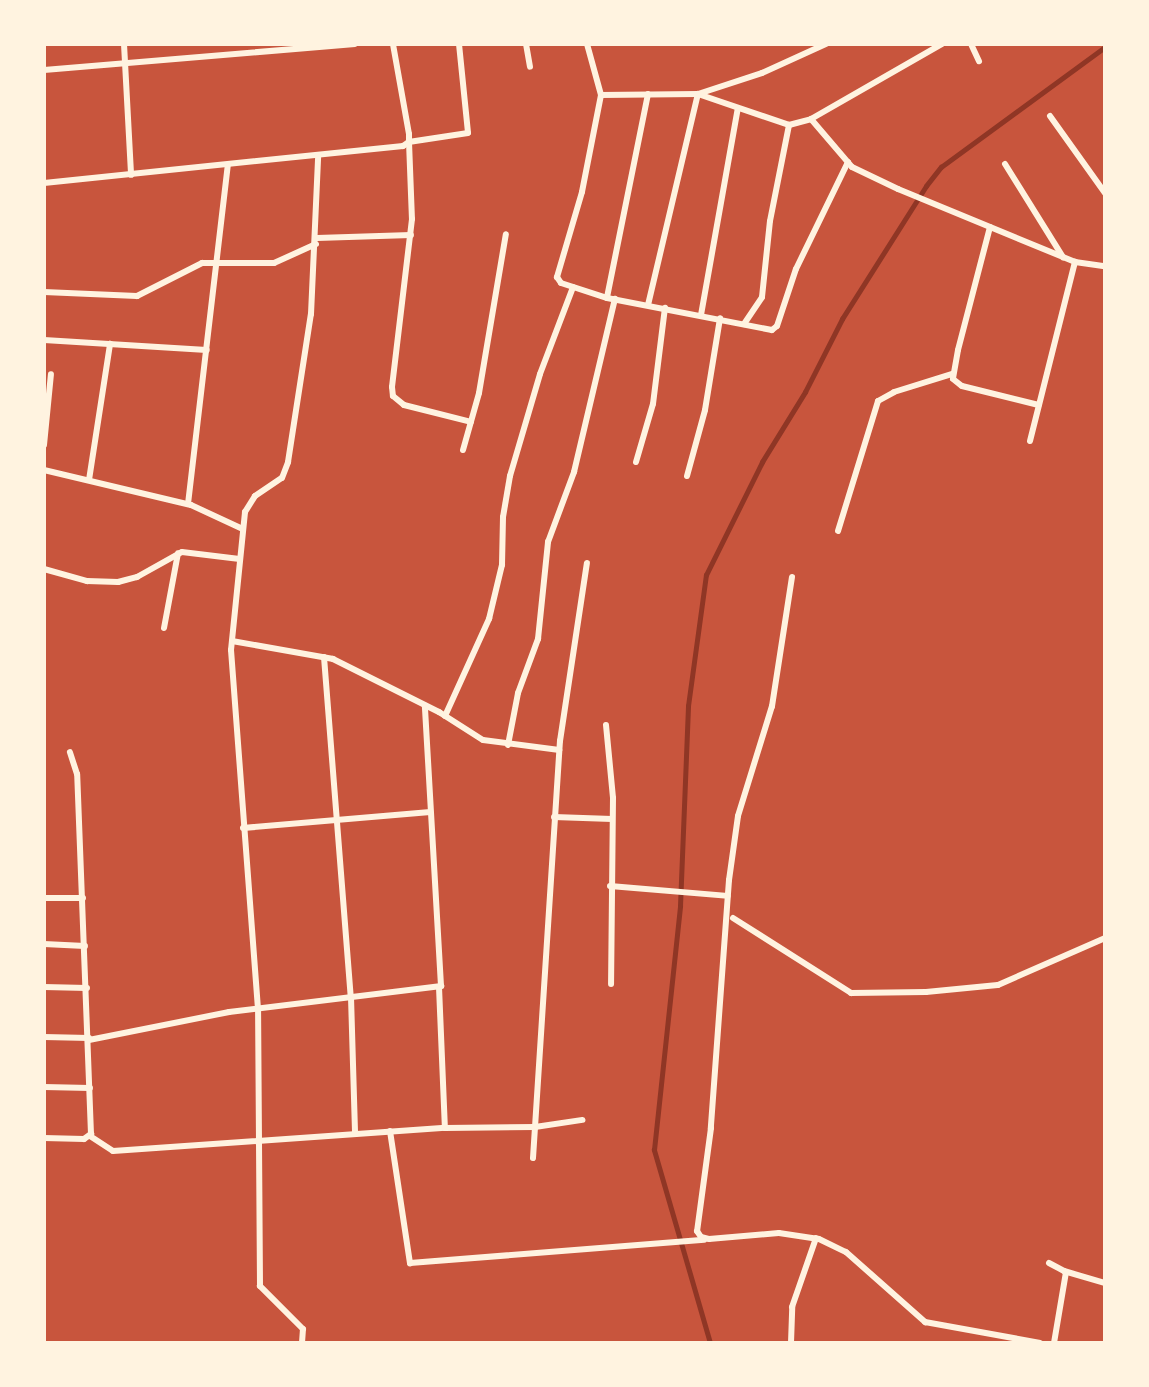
<!DOCTYPE html>
<html>
<head>
<meta charset="utf-8">
<style>
	body { margin:0 }
	#map { position:relative; width:1149px; height:1387px; overflow:hidden; background:#c8553d; font-family:"Golos Text",sans-serif }
	div>[style] { position:absolute }
	[style*='--x'] { left:calc(var(--x)*1px); top:calc(var(--y)*1px); width:calc(var(--w)*1px); rotate:calc(var(--a)*1deg) }
	.stream>* { height:4.5px; margin:-2.25px; padding:0 2.25px; transform-origin:2.25px; border-radius:2.25px; background:#8f3625 }
	.minor>* { height:6px; margin:-3px; padding:0 3px; transform-origin:3px; border-radius:3px; background:#fff3e0 }
	span { translate:-50% -50%; white-space:nowrap; text-align:center; line-height:1.15; -webkit-text-stroke:5px #fff3e0; paint-order:stroke }
	.frame { position:absolute; inset:0; border:46px solid #fff3e0; pointer-events:none }
</style>
</head>
<body>
<div id="map">
	<div class="stream">
		<i style="--x:710;--y:1343;--w:201;--a:-106.2"></i>
		<i style="--x:654;--y:1150;--w:245;--a:-83.9"></i>
		<i style="--x:680;--y:906;--w:200;--a:-87.7"></i>
		<i style="--x:688;--y:706;--w:132;--a:-82.2"></i>
		<i style="--x:706;--y:575;--w:126;--a:-63.6"></i>
		<i style="--x:762;--y:462;--w:82;--a:-58.4"></i>
		<i style="--x:805;--y:392;--w:82;--a:-63.1"></i>
		<i style="--x:842;--y:319;--w:157;--a:-57.7"></i>
		<i style="--x:926;--y:186;--w:24;--a:-52"></i>
		<i style="--x:941;--y:167;--w:203;--a:-36.2"></i>
	</div>
	<div class="minor">
		<i style="--x:124;--y:44;--w:131;--a:86.9"></i>
		<i style="--x:459;--y:44;--w:89;--a:84.2"></i>
		<i style="--x:468;--y:133;--w:60;--a:171.3"></i>
		<i style="--x:409;--y:142;--w:77;--a:87.8"></i>
		<i style="--x:412;--y:219;--w:169;--a:96.8"></i>
		<i style="--x:392;--y:387;--w:9;--a:84"></i>
		<i style="--x:393;--y:396;--w:14;--a:39"></i>
		<i style="--x:404;--y:405;--w:69;--a:14.2"></i>
		<i style="--x:526;--y:44;--w:23;--a:80"></i>
		<i style="--x:587;--y:44;--w:53;--a:74.6"></i>
		<i style="--x:601;--y:95;--w:97;--a:-0.6"></i>
		<i style="--x:698;--y:94;--w:96;--a:18.8"></i>
		<i style="--x:789;--y:125;--w:23;--a:-15"></i>
		<i style="--x:811;--y:119;--w:63;--a:49.5"></i>
		<i style="--x:852;--y:167;--w:51;--a:25.6"></i>
		<i style="--x:898;--y:189;--w:191;--a:22.4"></i>
		<i style="--x:1075;--y:262;--w:30;--a:8"></i>
		<i style="--x:971;--y:44;--w:19;--a:65"></i>
		<i style="--x:44;--y:70;--w:312;--a:-4.8"></i>
		<i style="--x:648;--y:94;--w:208;--a:101.4"></i>
		<i style="--x:607;--y:298;--w:168;--a:11"></i>
		<i style="--x:772;--y:330;--w:6;--a:-39"></i>
		<i style="--x:777;--y:326;--w:60;--a:-71.6"></i>
		<i style="--x:796;--y:269;--w:119;--a:-64.1"></i>
		<i style="--x:601;--y:95;--w:99;--a:101.1"></i>
		<i style="--x:582;--y:192;--w:89;--a:106.4"></i>
		<i style="--x:557;--y:277;--w:7;--a:56"></i>
		<i style="--x:561;--y:283;--w:48;--a:18.1"></i>
		<i style="--x:1050;--y:116;--w:95;--a:54.5"></i>
		<i style="--x:811;--y:119;--w:151;--a:-29.8"></i>
		<i style="--x:1005;--y:164;--w:110;--a:58.1"></i>
		<i style="--x:44;--y:183;--w:361;--a:-5.9"></i>
		<i style="--x:403;--y:146;--w:7;--a:-34"></i>
		<i style="--x:409;--y:142;--w:8;--a:-90"></i>
		<i style="--x:409;--y:134;--w:91;--a:-100.1"></i>
		<i style="--x:990;--y:227;--w:127;--a:104.6"></i>
		<i style="--x:958;--y:350;--w:29;--a:100"></i>
		<i style="--x:953;--y:379;--w:11;--a:38"></i>
		<i style="--x:962;--y:386;--w:79;--a:13.9"></i>
		<i style="--x:317;--y:238;--w:94;--a:-1.8"></i>
		<i style="--x:44;--y:292;--w:93;--a:2.5"></i>
		<i style="--x:137;--y:296;--w:73;--a:-26.9"></i>
		<i style="--x:202;--y:263;--w:72;--a:0"></i>
		<i style="--x:274;--y:263;--w:46;--a:-24.3"></i>
		<i style="--x:648;--y:305;--w:217;--a:-76.7"></i>
		<i style="--x:698;--y:94;--w:67;--a:-18.2"></i>
		<i style="--x:762;--y:73;--w:70;--a:-24.4"></i>
		<i style="--x:701;--y:315;--w:210;--a:-79.9"></i>
		<i style="--x:744;--y:324;--w:32;--a:-56"></i>
		<i style="--x:762;--y:297;--w:76;--a:-84"></i>
		<i style="--x:770;--y:221;--w:98;--a:-78.8"></i>
		<i style="--x:44;--y:340;--w:163;--a:3.5"></i>
		<i style="--x:1030;--y:441;--w:185;--a:-75.9"></i>
		<i style="--x:44;--y:445;--w:71;--a:-84.4"></i>
		<i style="--x:463;--y:450;--w:59;--a:-74.3"></i>
		<i style="--x:479;--y:393;--w:161;--a:-80.4"></i>
		<i style="--x:636;--y:462;--w:60;--a:-73.7"></i>
		<i style="--x:653;--y:404;--w:97;--a:-82.9"></i>
		<i style="--x:44;--y:470;--w:151;--a:13.4"></i>
		<i style="--x:191;--y:505;--w:57;--a:24.8"></i>
		<i style="--x:687;--y:476;--w:68;--a:-74.7"></i>
		<i style="--x:705;--y:410;--w:93;--a:-80.7"></i>
		<i style="--x:89;--y:480;--w:138;--a:-81.2"></i>
		<i style="--x:188;--y:504;--w:340;--a:-83.3"></i>
		<i style="--x:838;--y:531;--w:136;--a:-72.9"></i>
		<i style="--x:878;--y:401;--w:18;--a:-29"></i>
		<i style="--x:894;--y:392;--w:61;--a:-17.2"></i>
		<i style="--x:44;--y:569;--w:45;--a:15.6"></i>
		<i style="--x:87;--y:581;--w:31;--a:2"></i>
		<i style="--x:118;--y:582;--w:20;--a:-15"></i>
		<i style="--x:137;--y:577;--w:51;--a:-29.1"></i>
		<i style="--x:182;--y:552;--w:58;--a:6.9"></i>
		<i style="--x:792;--y:577;--w:131;--a:98.8"></i>
		<i style="--x:772;--y:706;--w:115;--a:107.2"></i>
		<i style="--x:738;--y:816;--w:65;--a:98"></i>
		<i style="--x:729;--y:880;--w:249;--a:94.2"></i>
		<i style="--x:711;--y:1128;--w:104;--a:97.7"></i>
		<i style="--x:697;--y:1231;--w:7;--a:56"></i>
		<i style="--x:701;--y:1237;--w:8;--a:14"></i>
		<i style="--x:709;--y:1239;--w:70;--a:-4.9"></i>
		<i style="--x:779;--y:1233;--w:40;--a:8.5"></i>
		<i style="--x:819;--y:1239;--w:30;--a:26"></i>
		<i style="--x:846;--y:1252;--w:106;--a:41.5"></i>
		<i style="--x:925;--y:1322;--w:117;--a:10.3"></i>
		<i style="--x:164;--y:628;--w:76;--a:-79.4"></i>
		<i style="--x:232;--y:641;--w:103;--a:10.1"></i>
		<i style="--x:333;--y:659;--w:119;--a:26.6"></i>
		<i style="--x:439;--y:712;--w:52;--a:32.5"></i>
		<i style="--x:483;--y:740;--w:77;--a:7.5"></i>
		<i style="--x:324;--y:657;--w:341;--a:85.5"></i>
		<i style="--x:351;--y:997;--w:136;--a:88.3"></i>
		<i style="--x:445;--y:716;--w:107;--a:-65.6"></i>
		<i style="--x:489;--y:619;--w:56;--a:-76.5"></i>
		<i style="--x:502;--y:565;--w:48;--a:-88.8"></i>
		<i style="--x:503;--y:517;--w:42;--a:-80.3"></i>
		<i style="--x:510;--y:476;--w:106;--a:-73.6"></i>
		<i style="--x:540;--y:374;--w:93;--a:-69.2"></i>
		<i style="--x:606;--y:725;--w:73;--a:84.5"></i>
		<i style="--x:613;--y:798;--w:186;--a:90.6"></i>
		<i style="--x:508;--y:745;--w:53;--a:-79.1"></i>
		<i style="--x:518;--y:693;--w:58;--a:-69.7"></i>
		<i style="--x:538;--y:639;--w:98;--a:-84.1"></i>
		<i style="--x:548;--y:542;--w:75;--a:-69.6"></i>
		<i style="--x:574;--y:472;--w:178;--a:-76.7"></i>
		<i style="--x:554;--y:817;--w:58;--a:2"></i>
		<i style="--x:243;--y:828;--w:188;--a:-4.9"></i>
		<i style="--x:610;--y:886;--w:118;--a:4.8"></i>
		<i style="--x:44;--y:898;--w:39;--a:0"></i>
		<i style="--x:733;--y:918;--w:140;--a:32.4"></i>
		<i style="--x:851;--y:993;--w:75;--a:-0.8"></i>
		<i style="--x:926;--y:992;--w:72;--a:-5.6"></i>
		<i style="--x:998;--y:985;--w:117;--a:-23.7"></i>
		<i style="--x:44;--y:944;--w:41;--a:2.8"></i>
		<i style="--x:44;--y:987;--w:43;--a:1.3"></i>
		<i style="--x:439;--y:987;--w:141;--a:87.6"></i>
		<i style="--x:44;--y:1037;--w:45;--a:1.3"></i>
		<i style="--x:89;--y:1040;--w:143;--a:-11.3"></i>
		<i style="--x:229;--y:1012;--w:214;--a:-7"></i>
		<i style="--x:441;--y:986;--w:281;--a:-93.3"></i>
		<i style="--x:44;--y:1087;--w:46;--a:1.2"></i>
		<i style="--x:390;--y:1131;--w:134;--a:81.4"></i>
		<i style="--x:410;--y:1263;--w:295;--a:-4.5"></i>
		<i style="--x:90;--y:1136;--w:27;--a:33"></i>
		<i style="--x:113;--y:1151;--w:333;--a:-4"></i>
		<i style="--x:445;--y:1128;--w:90;--a:-0.6"></i>
		<i style="--x:535;--y:1127;--w:48;--a:-8.5"></i>
		<i style="--x:44;--y:1138;--w:40;--a:1.4"></i>
		<i style="--x:84;--y:1139;--w:9;--a:-36"></i>
		<i style="--x:91;--y:1134;--w:360;--a:-92.2"></i>
		<i style="--x:77;--y:774;--w:23;--a:-108"></i>
		<i style="--x:533;--y:1158;--w:418;--a:-86.3"></i>
		<i style="--x:560;--y:741;--w:180;--a:-81.4"></i>
		<i style="--x:1049;--y:1263;--w:17;--a:28"></i>
		<i style="--x:1064;--y:1271;--w:43;--a:16.3"></i>
		<i style="--x:302;--y:1343;--w:14;--a:-86"></i>
		<i style="--x:303;--y:1329;--w:61;--a:-135"></i>
		<i style="--x:260;--y:1286;--w:277;--a:-90.4"></i>
		<i style="--x:258;--y:1009;--w:360;--a:-94.3"></i>
		<i style="--x:231;--y:650;--w:139;--a:-84.2"></i>
		<i style="--x:245;--y:512;--w:19;--a:-58"></i>
		<i style="--x:255;--y:496;--w:32;--a:-34"></i>
		<i style="--x:282;--y:478;--w:17;--a:-69"></i>
		<i style="--x:288;--y:462;--w:150;--a:-81.2"></i>
		<i style="--x:311;--y:314;--w:157;--a:-87.4"></i>
		<i style="--x:791;--y:1343;--w:36;--a:-88"></i>
		<i style="--x:792;--y:1307;--w:73;--a:-70.8"></i>
		<i style="--x:1054;--y:1343;--w:72;--a:-80.4"></i>
	</div>
	<div class="frame"></div>
</div>
</body>
</html>
